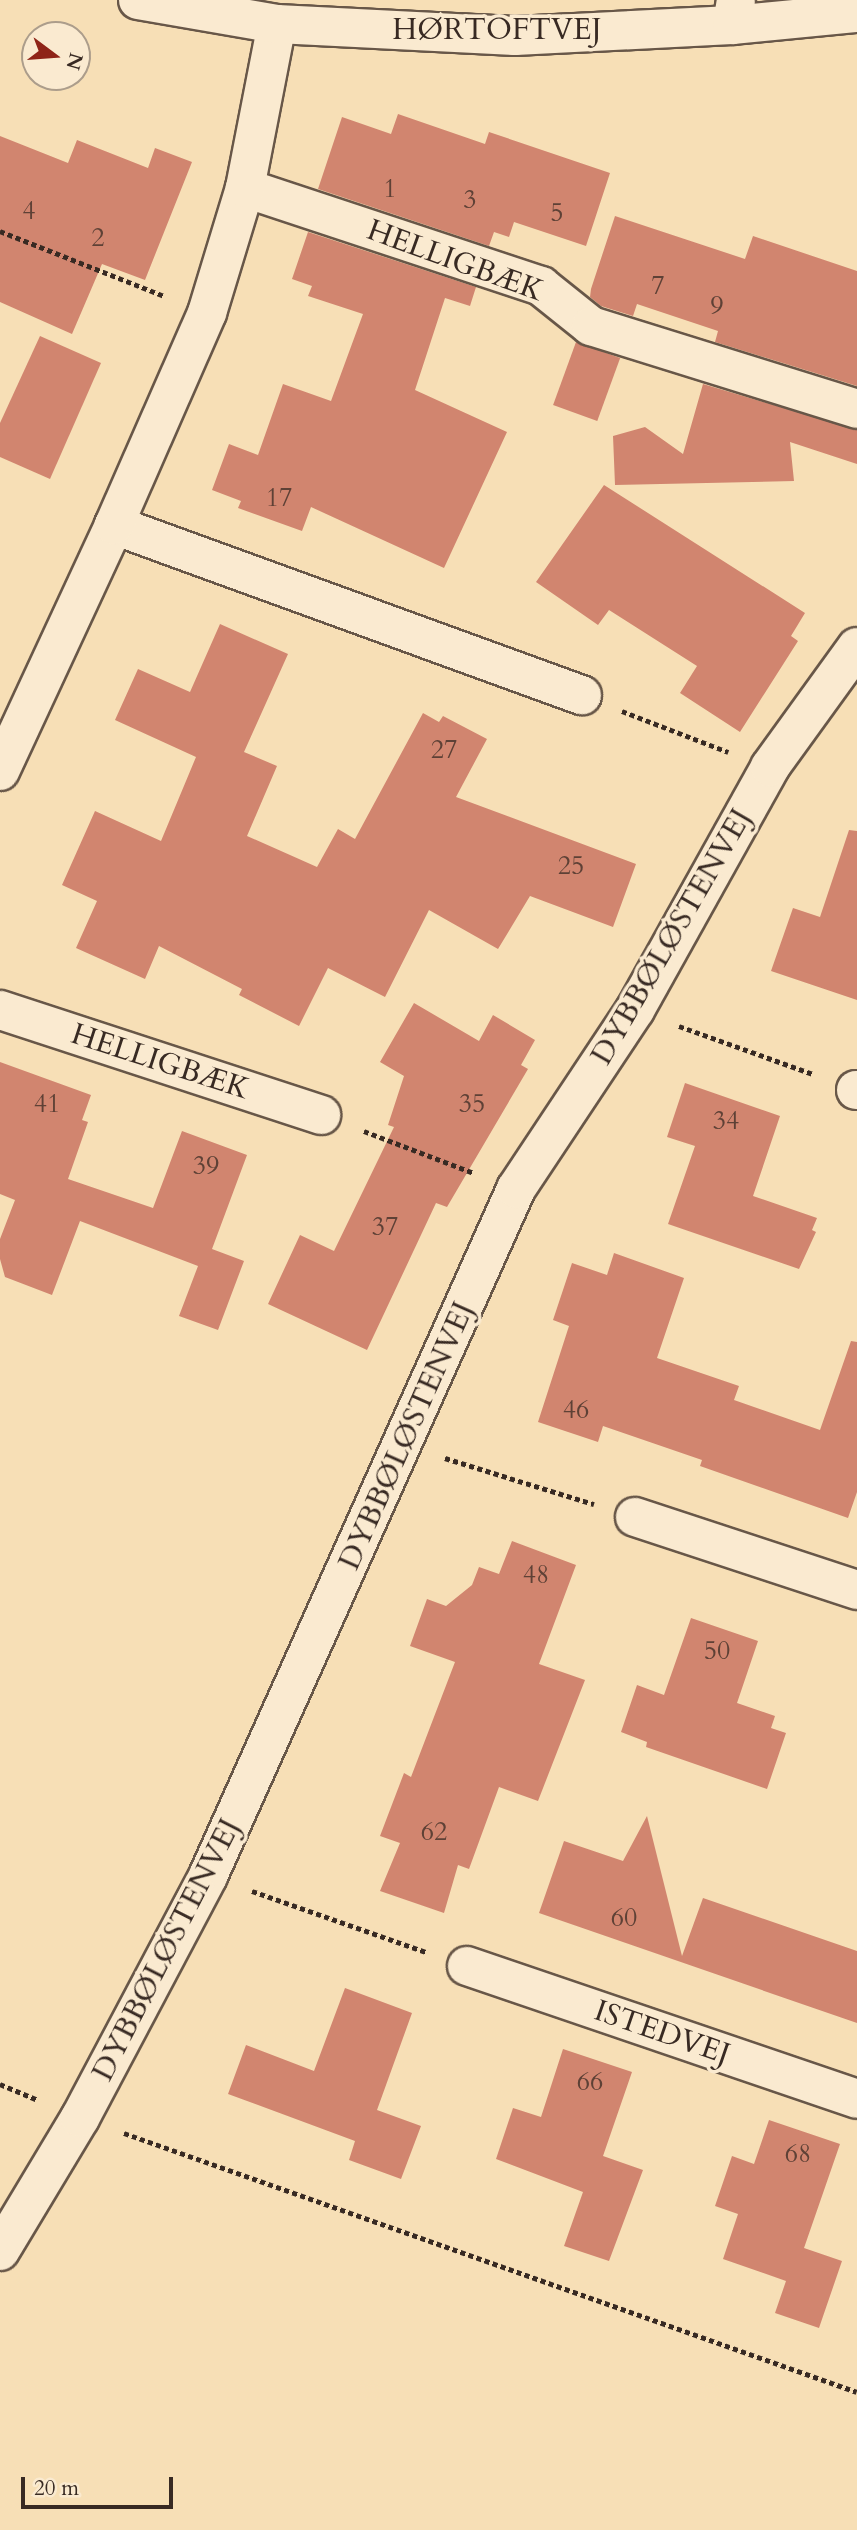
<!DOCTYPE html>
<html>
<head>
<meta charset="utf-8">
<style>
	body { margin:0 }
	#map { position:relative; width:857px; height:2530px; overflow:hidden; background:#f7dfb6; font-family:Cardo,serif }
	div>[style] { position:absolute }
	[style*='--x'] { left:calc(var(--x)*1px); top:calc(var(--y)*1px); width:calc(var(--w)*1px); rotate:calc(var(--a)*1deg) }
	.building>* { inset:0; background:#d1856f; transform-origin:0 0 }
	.path>* { height:4.5px; margin-top:-2.25px; transform-origin:0; background:repeating-linear-gradient(90deg,#382a23 0 5px,transparent 0 8.5px) }
	.roads { filter:drop-shadow(2px 0 #685748) drop-shadow(-2px 0 #685748) drop-shadow(0 2px #685748) drop-shadow(0 -2px #685748) }
	.minor>* { height:38px; margin:-19px; padding:0 19px; transform-origin:19px; border-radius:19px; background:#faead0 }
	.tertiary>* { height:38px; margin:-19px; padding:0 19px; transform-origin:19px; border-radius:19px; background:#faead0 }
	span { translate:-50% -50%; white-space:nowrap; text-align:center; line-height:1.15; -webkit-text-stroke:7px #faead0; paint-order:stroke }
	.number-label { font-size:26px; color:#5e4136 }
	.number-label span { -webkit-text-stroke-width:0 }
	.street-label { font-size:30px; color:#382a23 }
	.north { position:absolute; left:21px; top:21px; width:70px; height:70px; box-sizing:border-box; background:#faead0; border:2px solid #ac9d8b; border-radius:50%; rotate:106deg; font-size:19px; font-weight:700; line-height:28px; text-align:center; color:#382a23 }
	.north::after { content:''; display:block; margin:auto; width:24px; height:32px; background:#8f2418; clip-path:polygon(50% 0,100% 100%,50% 72%,0 100%) }
	.scale { position:absolute; left:21px; top:2477px; width:152px; height:32px; box-sizing:border-box; border:4px solid #382a23; border-top:0; padding-left:9px; font-size:21px; line-height:24px; white-space:nowrap; color:#382a23; -webkit-text-stroke:5px #faead0; paint-order:stroke }
</style>
</head>
<body>
<div id="map">
	<div class="building">
		<i style="clip-path:polygon(398px 114px,485px 144px,489px 132px,610px 173px,586px 246px,514px 222px,509px 237px,494px 232px,489px 246px,318px 189px,342px 117px,391px 134px)"></i>
		<i style="clip-path:polygon(0 136px,68px 163px,77px 140px,148px 168px,155px 148px,192px 162px,145px 280px,102px 264px,72px 334px,0 302px)"></i>
		<i style="clip-path:polygon(615px 216px,745px 259px,753px 236px,857px 271px,857px 386px,715px 342px,718px 331px,637px 304px,633px 316px,601px 306px,590px 297px,591px 289px)"></i>
		<i style="clip-path:polygon(308px 232px,476px 287px,470px 306px,445px 298px,415px 390px,507px 432px,444px 568px,311px 507px,302px 531px,238px 508px,241px 501px,212px 490px,229px 444px,258px 455px,283px 384px,331px 401px,363px 314px,308px 296px,312px 286px,292px 279px)"></i>
		<i style="clip-path:polygon(40px 336px,101px 363px,50px 479px,0 457px,0 423px)"></i>
		<i style="left:576px;top:342px;width:47px;height:67px;rotate:20deg"></i>
		<i style="clip-path:polygon(703px 384px,857px 430px,857px 464px,790px 442px,794px 481px,615px 485px,613px 436px,645px 427px,683px 454px)"></i>
		<i style="clip-path:polygon(604px 485px,805px 613px,791px 636px,798px 641px,740px 732px,680px 693px,697px 666px,609px 610px,598px 625px,536px 582px)"></i>
		<i style="clip-path:polygon(220px 624px,288px 654px,244px 752px,277px 766px,247px 836px,317px 867px,338px 829px,355px 839px,423px 713px,439px 722px,443px 716px,487px 739px,456px 797px,636px 864px,613px 927px,530px 896px,498px 949px,429px 910px,385px 997px,328px 968px,299px 1026px,239px 995px,242px 989px,159px 946px,145px 979px,76px 948px,97px 901px,62px 885px,95px 811px,161px 841px,196px 757px,115px 720px,138px 669px,190px 692px)"></i>
		<i style="clip-path:polygon(849px 830px,857px 831px,857px 1000px,771px 971px,793px 908px,820px 917px)"></i>
		<i style="clip-path:polygon(414px 1003px,479px 1041px,493px 1015px,535px 1040px,521px 1065px,528px 1069px,447px 1207px,436px 1203px,367px 1350px,268px 1304px,300px 1235px,334px 1251px,394px 1127px,388px 1125px,404px 1076px,380px 1062px)"></i>
		<i style="clip-path:polygon(0 1062px,91px 1095px,82px 1120px,88px 1122px,68px 1179px,153px 1208px,182px 1131px,247px 1155px,212px 1249px,244px 1261px,218px 1330px,179px 1316px,198px 1266px,80px 1221px,52px 1295px,5px 1277px,0 1259px,0 1239px,15px 1200px,0 1194px)"></i>
		<i style="clip-path:polygon(685px 1083px,780px 1116px,753px 1196px,817px 1218px,812px 1230px,816px 1232px,799px 1269px,668px 1224px,695px 1146px,667px 1137px)"></i>
		<i style="clip-path:polygon(614px 1253px,684px 1278px,657px 1358px,739px 1386px,734px 1400px,820px 1430px,851px 1341px,857px 1342px,857px 1492px,848px 1518px,700px 1466px,702px 1460px,603px 1426px,598px 1442px,538px 1422px,569px 1326px,553px 1320px,572px 1263px,607px 1275px)"></i>
		<i style="clip-path:polygon(512px 1541px,576px 1565px,539px 1664px,585px 1680px,538px 1801px,499px 1787px,469px 1869px,458px 1865px,444px 1913px,380px 1891px,400px 1843px,380px 1836px,404px 1773px,411px 1777px,455px 1662px,410px 1646px,427px 1599px,446px 1606px,472px 1585px,479px 1567px,499px 1574px)"></i>
		<i style="clip-path:polygon(691px 1618px,758px 1641px,737px 1703px,775px 1716px,771px 1728px,786px 1733px,767px 1789px,646px 1747px,647px 1742px,621px 1732px,637px 1685px,664px 1695px)"></i>
		<i style="clip-path:polygon(647px 1816px,682px 1956px,703px 1898px,857px 1951px,857px 2023px,539px 1913px,564px 1841px,623px 1861px)"></i>
		<i style="clip-path:polygon(345px 1988px,412px 2013px,377px 2110px,421px 2126px,401px 2179px,349px 2160px,355px 2141px,228px 2094px,246px 2045px,314px 2071px)"></i>
		<i style="clip-path:polygon(563px 2049px,632px 2072px,603px 2156px,643px 2170px,609px 2261px,564px 2246px,583px 2192px,496px 2159px,513px 2108px,541px 2117px)"></i>
		<i style="clip-path:polygon(769px 2120px,840px 2144px,804px 2248px,842px 2261px,819px 2328px,775px 2313px,786px 2281px,723px 2259px,738px 2214px,715px 2206px,732px 2156px,754px 2164px)"></i>
	</div>
	<div class="path">
		<i style="--x:0;--y:231;--w:176;--a:21.6"></i>
		<i style="--x:622;--y:711;--w:114;--a:21.1"></i>
		<i style="--x:679;--y:1026;--w:142;--a:19.7"></i>
		<i style="--x:364;--y:1131;--w:118;--a:20.9"></i>
		<i style="--x:445;--y:1458;--w:156;--a:17.2"></i>
		<i style="--x:252;--y:1891;--w:184;--a:19.3"></i>
		<i style="--x:0;--y:2084;--w:41;--a:22.8"></i>
		<i style="--x:124;--y:2133;--w:777;--a:19.46"></i>
	</div>
	<div class="roads">
		<div class="minor">
			<i style="--x:732;--y:25;--w:25;--a:-81"></i>
			<i style="--x:245;--y:188;--w:312;--a:18.3"></i>
			<i style="--x:541;--y:286;--w:64;--a:38.7"></i>
			<i style="--x:591;--y:326;--w:279;--a:17.3"></i>
			<i style="--x:114;--y:525;--w:498;--a:20"></i>
			<i style="--x:0;--y:771;--w:271;--a:-65.1"></i>
			<i style="--x:114;--y:525;--w:232;--a:-66.3"></i>
			<i style="--x:207;--y:313;--w:131;--a:-73.1"></i>
			<i style="--x:245;--y:188;--w:167;--a:-79"></i>
			<i style="--x:0;--y:1010;--w:338;--a:18.1"></i>
			<i style="--x:856;--y:1090;--w:1;--a:0"></i>
			<i style="--x:635;--y:1517;--w:234;--a:18.2"></i>
			<i style="--x:467;--y:1966;--w:412;--a:18.8"></i>
			<i style="--x:0;--y:2251;--w:155;--a:-59"></i>
			<i style="--x:80;--y:2118;--w:274;--a:-62.1"></i>
			<i style="--x:208;--y:1876;--w:753;--a:-65.85"></i>
			<i style="--x:516;--y:1189;--w:215;--a:-56.4"></i>
			<i style="--x:635;--y:1010;--w:278;--a:-60.9"></i>
			<i style="--x:770;--y:767;--w:148;--a:-54.1"></i>
		</div>
		<div class="tertiary">
			<i style="--x:138;--y:0;--w:141;--a:9.8"></i>
			<i style="--x:277;--y:24;--w:238;--a:2.9"></i>
			<i style="--x:515;--y:36;--w:217;--a:-2.9"></i>
			<i style="--x:732;--y:25;--w:126;--a:-5.5"></i>
		</div>
	</div>
	<div class="number-label">
		<span style="left:390px;top:189px">1</span>
		<span style="left:470px;top:200px">3</span>
		<span style="left:29px;top:211px">4</span>
		<span style="left:557px;top:213px">5</span>
		<span style="left:98px;top:238px">2</span>
		<span style="left:658px;top:286px">7</span>
		<span style="left:717px;top:306px">9</span>
		<span style="left:279px;top:498px">17</span>
		<span style="left:444px;top:750px">27</span>
		<span style="left:571px;top:866px">25</span>
		<span style="left:47px;top:1104px">41</span>
		<span style="left:472px;top:1104px">35</span>
		<span style="left:726px;top:1121px">34</span>
		<span style="left:206px;top:1166px">39</span>
		<span style="left:385px;top:1227px">37</span>
		<span style="left:576px;top:1410px">46</span>
		<span style="left:536px;top:1575px">48</span>
		<span style="left:717px;top:1651px">50</span>
		<span style="left:434px;top:1832px">62</span>
		<span style="left:624px;top:1918px">60</span>
		<span style="left:590px;top:2082px">66</span>
		<span style="left:798px;top:2154px">68</span>
	</div>
	<div class="street-label">
		<span style="left:497px;top:30px">HØRTOFTVEJ</span>
		<span style="left:455px;top:261px;rotate:20deg">HELLIGBÆK</span>
		<span style="left:672px;top:937px;rotate:-60deg">DYBBØLØSTENVEJ</span>
		<span style="left:160px;top:1062px;rotate:18deg">HELLIGBÆK</span>
		<span style="left:407px;top:1436px;rotate:-66deg">DYBBØLØSTENVEJ</span>
		<span style="left:167px;top:1950px;rotate:-63deg">DYBBØLØSTENVEJ</span>
		<span style="left:662px;top:2033px;rotate:19deg">ISTEDVEJ</span>
	</div>
	<div class="north">N</div>
	<div class="scale">20 m</div>
</div>
</body>
</html>
